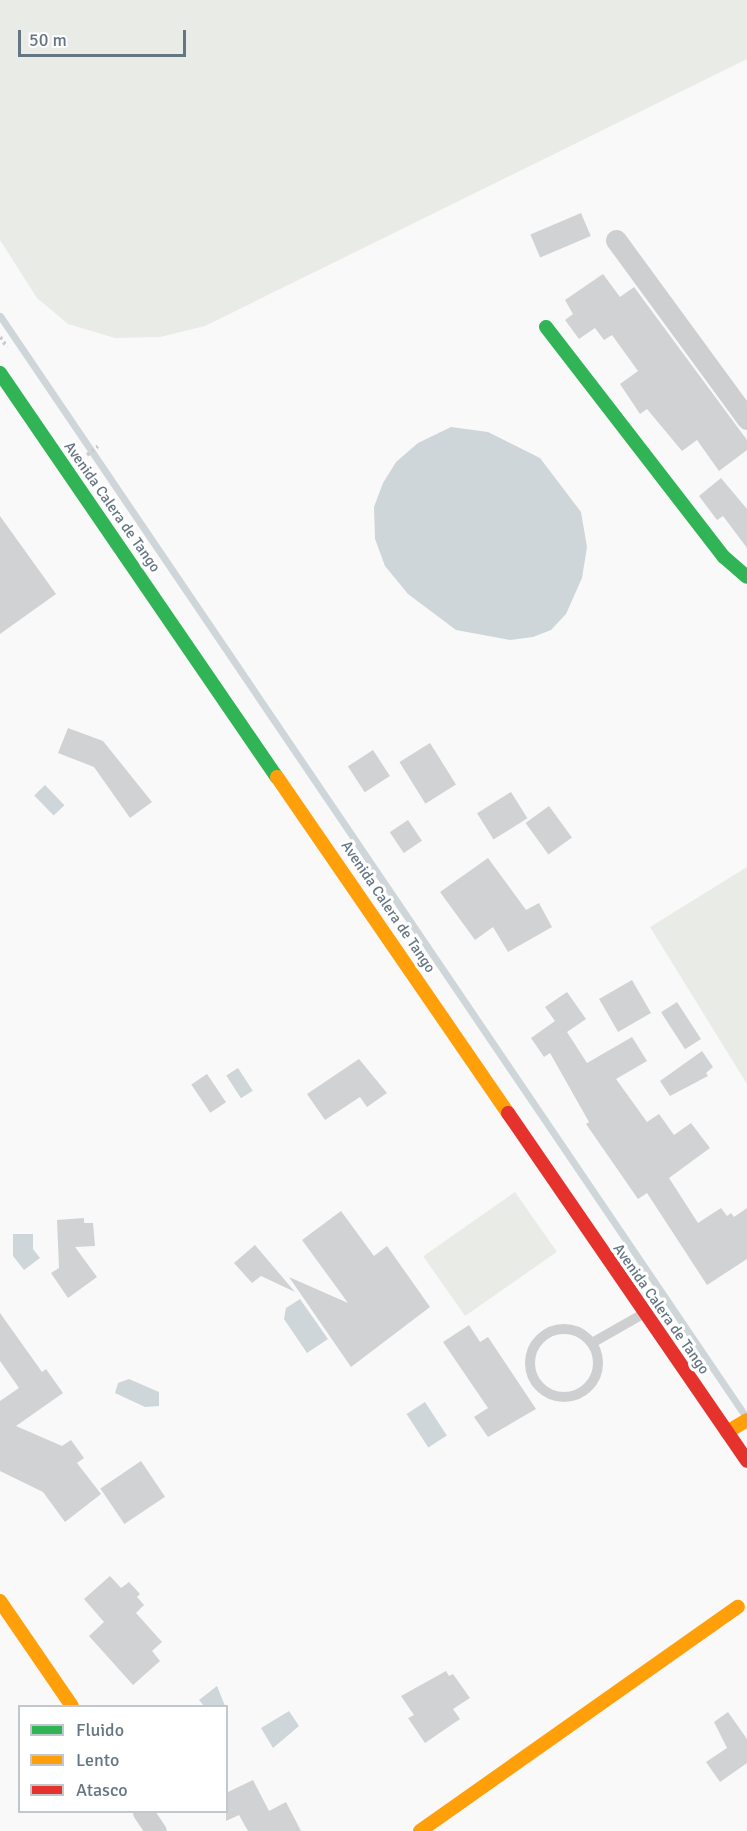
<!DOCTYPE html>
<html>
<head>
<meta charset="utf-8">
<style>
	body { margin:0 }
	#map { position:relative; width:747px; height:1831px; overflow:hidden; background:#f9f9f9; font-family:Signika,sans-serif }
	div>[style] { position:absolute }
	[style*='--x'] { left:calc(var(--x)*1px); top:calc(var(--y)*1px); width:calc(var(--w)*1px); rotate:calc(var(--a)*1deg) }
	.green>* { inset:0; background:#e8ebe6; transform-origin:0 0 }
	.water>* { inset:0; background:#ced6d9; transform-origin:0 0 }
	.stream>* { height:7px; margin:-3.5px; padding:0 3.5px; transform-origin:3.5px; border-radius:3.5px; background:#ced6d9 }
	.building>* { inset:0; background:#d0d2d3; transform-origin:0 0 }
	.path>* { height:4px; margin-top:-2px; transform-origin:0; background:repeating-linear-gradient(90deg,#cbcccd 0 3px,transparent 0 6px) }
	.lane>* { height:10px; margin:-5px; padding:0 5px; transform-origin:5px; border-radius:5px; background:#cecfd0 }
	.lane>.ring { margin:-5px; padding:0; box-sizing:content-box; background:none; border:10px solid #cecfd0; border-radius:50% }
	.street>* { height:21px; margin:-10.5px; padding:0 10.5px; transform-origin:10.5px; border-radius:10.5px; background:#cecfd0 }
	.fast>* { height:14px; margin:-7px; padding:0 7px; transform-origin:7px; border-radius:7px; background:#30b455 }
	.slow>* { height:14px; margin:-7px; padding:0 7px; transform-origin:7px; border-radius:7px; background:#ff9f0a }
	.jam>* { height:14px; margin:-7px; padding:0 7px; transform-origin:7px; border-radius:7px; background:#e5322d }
	span { translate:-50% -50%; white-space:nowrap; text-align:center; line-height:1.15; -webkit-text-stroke:6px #fff; paint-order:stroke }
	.street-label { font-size:15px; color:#657683 }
	.legend { position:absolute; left:18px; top:1705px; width:210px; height:108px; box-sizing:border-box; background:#fff; border:2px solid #c1c8cd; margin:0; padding:8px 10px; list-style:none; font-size:18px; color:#657683 }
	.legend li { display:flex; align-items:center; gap:12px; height:30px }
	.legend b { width:30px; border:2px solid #c1c8cd }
	.scale { position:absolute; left:18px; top:30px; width:168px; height:27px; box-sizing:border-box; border:3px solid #657683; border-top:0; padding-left:8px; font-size:18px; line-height:21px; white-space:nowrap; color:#657683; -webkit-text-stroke:4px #fff; paint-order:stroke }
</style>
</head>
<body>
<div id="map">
	<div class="green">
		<i style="clip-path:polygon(0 0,747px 0,747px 59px,205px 326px,160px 337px,115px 338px,68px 324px,37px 298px,0 240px)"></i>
		<i style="clip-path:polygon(747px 867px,747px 1084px,650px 927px)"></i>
		<i style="left:515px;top:1192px;width:73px;height:112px;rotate:55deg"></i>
	</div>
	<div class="water">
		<i style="clip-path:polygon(451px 427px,488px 432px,540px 458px,581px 512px,587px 547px,582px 578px,566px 614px,551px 630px,533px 637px,510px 640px,456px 630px,408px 594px,385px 566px,375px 539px,374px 507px,383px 483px,396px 462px,418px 443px)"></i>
		<i style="left:45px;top:785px;width:28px;height:15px;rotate:46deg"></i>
		<i style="left:238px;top:1068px;width:27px;height:14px;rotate:57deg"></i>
		<i style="clip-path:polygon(13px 1234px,33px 1234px,33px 1249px,40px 1258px,24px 1270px,13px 1256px)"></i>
		<i style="clip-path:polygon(300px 1299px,328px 1339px,307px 1353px,284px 1319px,286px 1308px)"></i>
		<i style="clip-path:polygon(129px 1379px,159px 1392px,159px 1406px,145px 1407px,115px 1393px,118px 1383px)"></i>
		<i style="left:425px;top:1402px;width:40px;height:22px;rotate:57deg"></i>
		<i style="clip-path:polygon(217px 1686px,225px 1706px,204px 1706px,199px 1700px)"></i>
		<i style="clip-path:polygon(289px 1711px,299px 1726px,273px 1748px,261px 1728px)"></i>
	</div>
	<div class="stream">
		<i style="--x:0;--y:316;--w:1326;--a:55.88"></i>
	</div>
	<div class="building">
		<i style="left:581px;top:213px;width:25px;height:55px;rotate:67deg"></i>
		<i style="clip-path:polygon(603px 274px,620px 297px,634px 287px,747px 440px,747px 450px,719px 471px,697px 440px,682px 451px,647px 409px,640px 414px,620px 384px,638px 371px,612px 335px,604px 340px,595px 328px,579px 339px,565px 320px,573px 314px,565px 300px)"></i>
		<i style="clip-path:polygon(721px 478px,747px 509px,747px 548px,723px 516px,717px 520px,699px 496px)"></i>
		<i style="clip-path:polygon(0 516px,56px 594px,0 634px)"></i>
		<i style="clip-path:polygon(68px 728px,103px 741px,152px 802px,130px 818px,94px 767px,58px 753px)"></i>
		<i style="left:430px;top:743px;width:49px;height:36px;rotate:58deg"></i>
		<i style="left:373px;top:750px;width:31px;height:30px;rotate:57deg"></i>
		<i style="left:511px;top:792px;width:31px;height:40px;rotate:58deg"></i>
		<i style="left:549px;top:806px;width:39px;height:29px;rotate:54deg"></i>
		<i style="left:408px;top:820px;width:25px;height:22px;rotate:56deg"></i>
		<i style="clip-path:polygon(488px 858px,526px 910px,539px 903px,552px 927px,508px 952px,493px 927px,475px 940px,440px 892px)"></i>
		<i style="left:632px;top:980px;width:38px;height:38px;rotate:60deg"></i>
		<i style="clip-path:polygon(567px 992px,586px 1019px,567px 1032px,587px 1063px,632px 1037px,647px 1061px,616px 1079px,647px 1122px,659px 1114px,674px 1135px,691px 1123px,710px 1148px,669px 1178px,698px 1223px,721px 1208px,727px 1216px,731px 1213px,734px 1217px,747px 1208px,747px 1259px,707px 1285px,647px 1193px,638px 1199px,586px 1124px,589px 1122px,550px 1053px,544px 1057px,531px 1038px,555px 1021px,545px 1007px)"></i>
		<i style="left:677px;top:1002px;width:44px;height:19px;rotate:57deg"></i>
		<i style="clip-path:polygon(702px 1051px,713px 1067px,706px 1073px,708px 1076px,670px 1096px,660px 1081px)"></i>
		<i style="clip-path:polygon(359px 1059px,387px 1093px,367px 1107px,360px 1097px,325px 1120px,307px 1094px)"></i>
		<i style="left:207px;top:1074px;width:34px;height:19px;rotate:56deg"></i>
		<i style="clip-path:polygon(341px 1211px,374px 1256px,387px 1246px,430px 1307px,351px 1367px,289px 1277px,348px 1303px,302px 1240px)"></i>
		<i style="clip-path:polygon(84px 1218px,84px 1223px,93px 1223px,95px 1246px,75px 1247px,97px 1277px,68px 1298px,51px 1273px,59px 1268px,57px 1220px)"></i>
		<i style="clip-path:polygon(255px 1245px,295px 1292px,261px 1276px,252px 1283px,234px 1263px)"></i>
		<i style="clip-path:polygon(0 1313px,42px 1372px,46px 1369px,63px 1393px,16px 1426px,62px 1446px,71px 1440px,84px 1458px,77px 1463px,101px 1494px,65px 1522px,43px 1492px,0 1471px,0 1401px,19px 1388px,0 1361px)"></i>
		<i style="clip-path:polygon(469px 1325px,480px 1342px,488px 1337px,536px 1409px,488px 1437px,474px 1417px,488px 1408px,443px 1342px)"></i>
		<i style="left:141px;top:1461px;width:43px;height:49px;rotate:56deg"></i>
		<i style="clip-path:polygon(110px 1576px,121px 1588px,129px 1582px,140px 1594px,137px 1597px,144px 1605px,136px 1613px,162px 1642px,152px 1651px,160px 1661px,133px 1685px,89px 1636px,104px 1622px,84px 1599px)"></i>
		<i style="clip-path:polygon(446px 1671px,449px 1676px,453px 1674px,470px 1698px,453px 1709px,460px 1719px,425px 1743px,408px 1718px,414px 1715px,401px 1696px)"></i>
		<i style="clip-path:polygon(728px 1712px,747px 1739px,747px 1763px,720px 1782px,706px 1762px,727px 1748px,714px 1722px)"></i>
		<i style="clip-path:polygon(253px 1780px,269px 1811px,286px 1802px,301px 1831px,248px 1831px,239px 1815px,226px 1821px,226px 1793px)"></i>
	</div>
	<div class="path">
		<i style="--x:0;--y:337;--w:12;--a:55"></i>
		<i style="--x:87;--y:455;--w:14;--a:-39"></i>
	</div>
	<div class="lane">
		<i class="ring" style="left:530px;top:1329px;width:58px;height:58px"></i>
		<i style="--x:592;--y:1343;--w:56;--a:-29.7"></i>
	</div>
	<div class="street">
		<i style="--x:616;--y:240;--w:222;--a:53.8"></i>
		<i style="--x:143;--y:1812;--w:23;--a:56"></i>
	</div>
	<div class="fast">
		<i style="--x:546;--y:327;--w:291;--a:52.3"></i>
		<i style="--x:724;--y:557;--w:30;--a:41"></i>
		<i style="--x:0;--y:373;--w:490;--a:55.6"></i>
	</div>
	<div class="slow">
		<i style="--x:277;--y:777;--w:408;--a:55.5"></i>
		<i style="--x:727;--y:1432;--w:23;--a:-31"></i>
		<i style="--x:0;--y:1601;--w:127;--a:55.6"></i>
		<i style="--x:420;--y:1831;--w:389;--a:-35.2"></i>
	</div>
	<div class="jam">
		<i style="--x:508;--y:1113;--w:422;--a:55.5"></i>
	</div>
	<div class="street-label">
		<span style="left:112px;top:507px;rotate:55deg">Avenida Calera de Tango</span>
		<span style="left:388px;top:907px;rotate:56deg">Avenida Calera de Tango</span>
		<span style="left:661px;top:1309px;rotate:55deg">Avenida Calera de Tango</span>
	</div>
	<ul class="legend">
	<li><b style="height:8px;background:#30b455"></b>Fluido</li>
	<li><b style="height:8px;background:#ff9f0a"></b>Lento</li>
	<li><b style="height:8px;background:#e5322d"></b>Atasco</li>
	</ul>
	<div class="scale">50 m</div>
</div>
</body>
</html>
